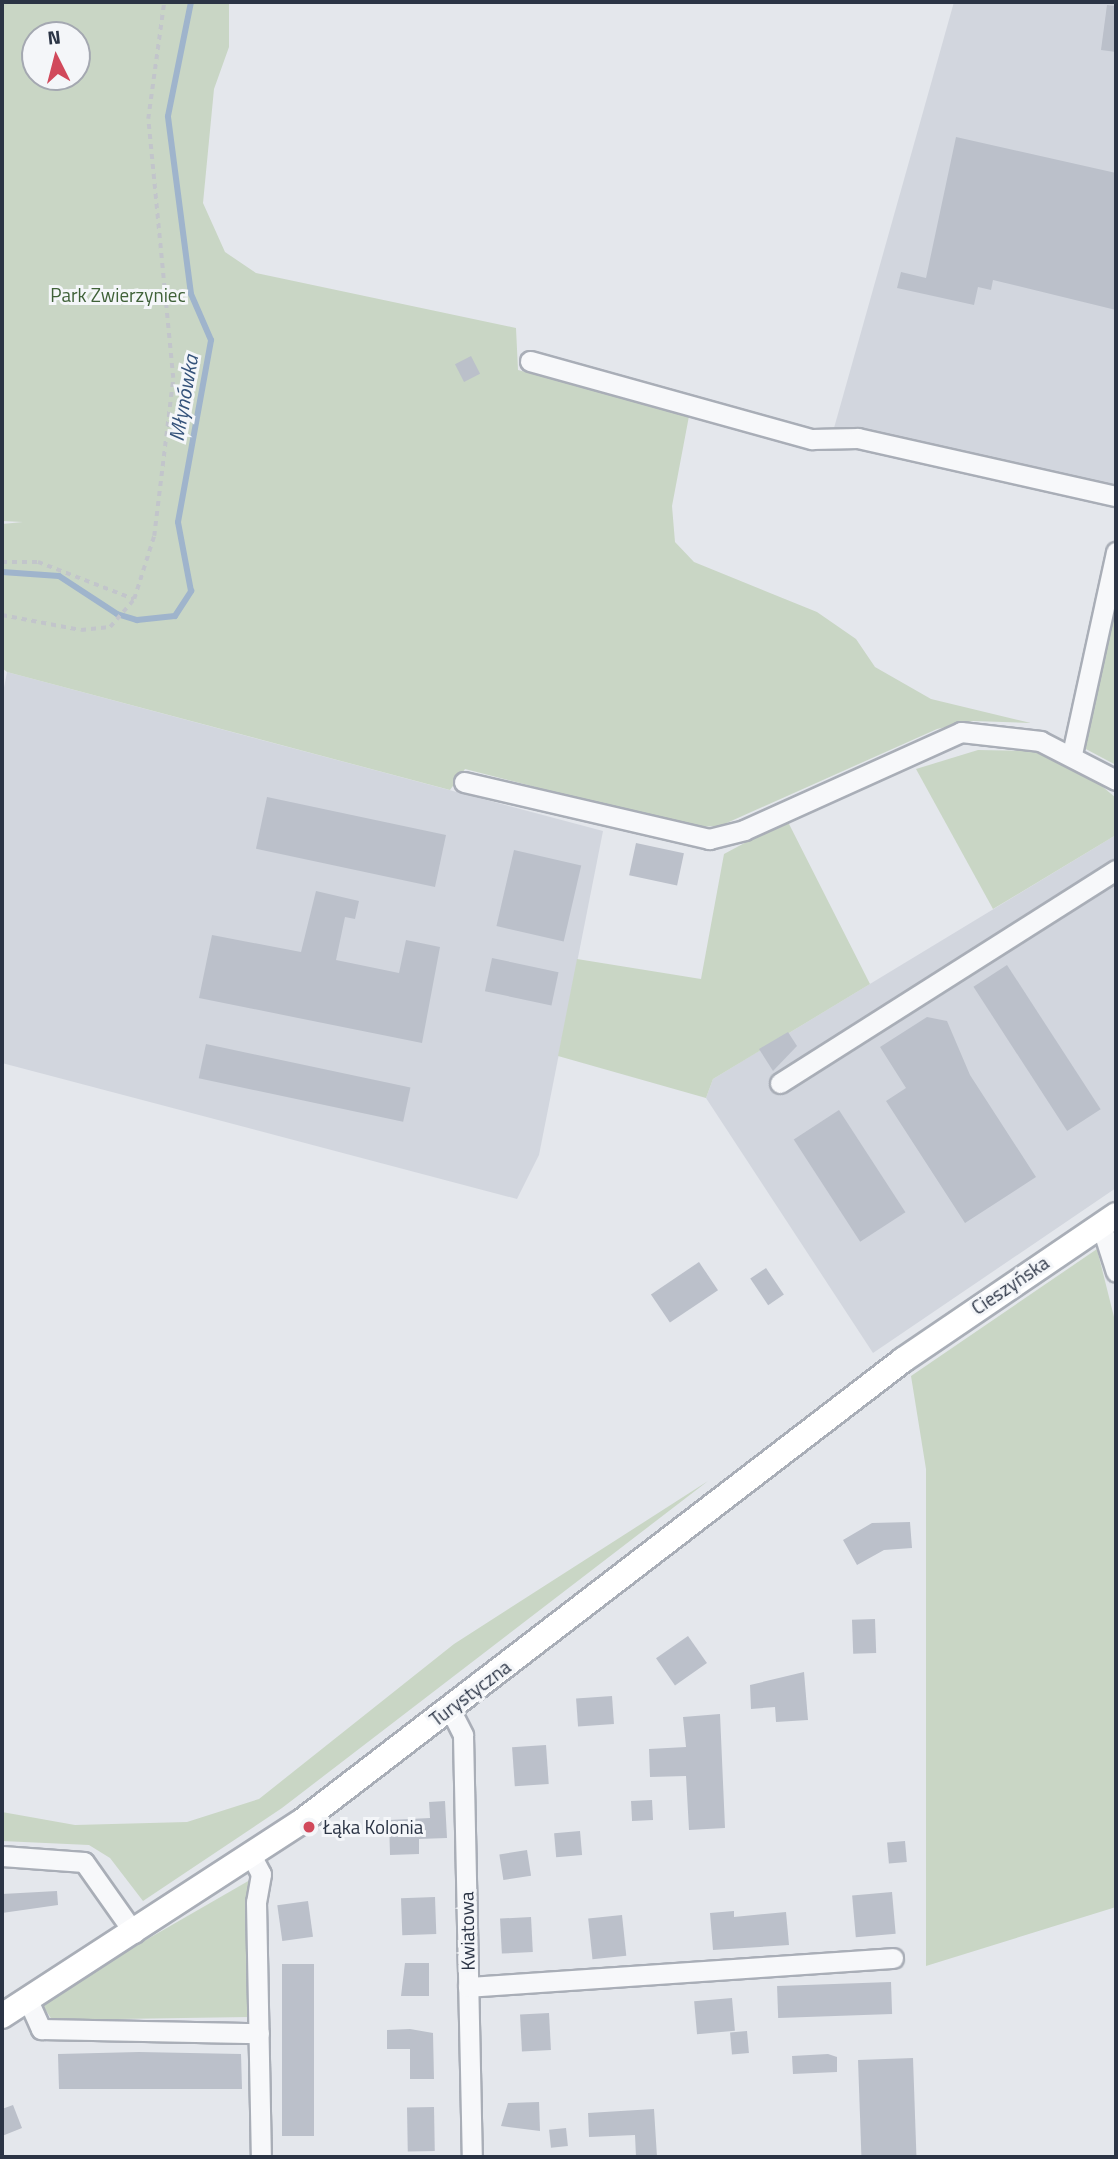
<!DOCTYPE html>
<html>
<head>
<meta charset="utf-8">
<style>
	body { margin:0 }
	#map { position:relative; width:1118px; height:2159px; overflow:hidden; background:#e4e7ec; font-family:"Titillium Web",sans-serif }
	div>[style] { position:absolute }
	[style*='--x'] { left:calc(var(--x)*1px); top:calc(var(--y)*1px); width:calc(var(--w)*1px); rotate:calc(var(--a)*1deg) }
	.built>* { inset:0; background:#d2d6de }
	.green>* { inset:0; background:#c9d6c5 }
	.stream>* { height:6px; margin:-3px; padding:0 3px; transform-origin:3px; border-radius:3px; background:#9fb4cc }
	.building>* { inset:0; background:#bbc0ca; transform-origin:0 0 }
	.path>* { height:3.5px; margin-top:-1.75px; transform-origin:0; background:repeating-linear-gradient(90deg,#c2c5cb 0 5px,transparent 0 10px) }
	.roads { filter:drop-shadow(2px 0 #a9aeb7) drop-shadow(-2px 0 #a9aeb7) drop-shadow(0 2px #a9aeb7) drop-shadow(0 -2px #a9aeb7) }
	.minor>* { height:19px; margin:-9.5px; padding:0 9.5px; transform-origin:9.5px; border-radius:9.5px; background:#f7f8fa }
	.major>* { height:24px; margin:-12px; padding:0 12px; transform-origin:12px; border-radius:12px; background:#fff }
	.dots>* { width:19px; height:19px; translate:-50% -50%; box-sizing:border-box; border:4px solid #f4f6f9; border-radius:50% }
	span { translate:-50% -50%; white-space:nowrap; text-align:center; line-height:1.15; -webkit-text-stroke:6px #f4f6f9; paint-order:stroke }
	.park-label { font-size:19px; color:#3f6138 }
	.street-label { font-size:19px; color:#2b3445 }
	.poi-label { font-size:19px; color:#2b3445 }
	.left { translate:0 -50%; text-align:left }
	.water-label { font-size:21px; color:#34527a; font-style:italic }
	.frame { position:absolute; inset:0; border:4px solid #2b3445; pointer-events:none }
	.north { position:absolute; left:21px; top:21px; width:70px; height:70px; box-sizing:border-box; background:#f4f6f9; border:2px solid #a4a8b1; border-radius:50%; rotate:354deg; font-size:19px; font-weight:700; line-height:28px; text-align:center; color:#2b3445 }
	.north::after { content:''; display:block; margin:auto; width:24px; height:32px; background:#d1495b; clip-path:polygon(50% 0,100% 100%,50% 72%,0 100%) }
</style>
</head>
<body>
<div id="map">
	<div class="built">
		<i style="clip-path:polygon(954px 2px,1116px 2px,1116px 486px,834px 428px)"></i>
		<i style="clip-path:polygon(7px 672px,603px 831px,539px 1155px,517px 1199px,2px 1063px,2px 698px)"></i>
		<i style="clip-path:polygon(1116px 835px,1116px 1188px,873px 1353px,706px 1098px,713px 1079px)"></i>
	</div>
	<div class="green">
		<i style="clip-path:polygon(evenodd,2px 2px,229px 2px,229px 47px,214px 89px,203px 203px,225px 252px,256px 273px,516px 328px,518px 370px,689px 416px,672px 506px,675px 542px,694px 562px,817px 612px,856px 639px,875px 667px,931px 699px,1031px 723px,973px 721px,937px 729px,720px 826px,692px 827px,465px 769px,450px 790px,7px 672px,2px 668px,2px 524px,23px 522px,2px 521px,2px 2px,35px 35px,77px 35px,77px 77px,35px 77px,35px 35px)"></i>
		<i style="clip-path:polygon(1116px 585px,1116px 765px,1082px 747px)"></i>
		<i style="clip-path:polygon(978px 750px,1033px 751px,1096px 781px,1116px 798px,1116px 835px,993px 909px,916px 769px)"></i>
		<i style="clip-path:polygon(787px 820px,870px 984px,713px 1079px,706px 1098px,558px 1056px,577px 959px,701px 979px,724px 854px)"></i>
		<i style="clip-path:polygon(1097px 1249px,1116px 1325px,1116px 1907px,926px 1966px,926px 1469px,911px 1376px)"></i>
		<i style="clip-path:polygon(708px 1481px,282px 1808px,143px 1901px,110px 1858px,89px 1845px,2px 1841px,2px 1812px,75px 1825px,187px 1822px,259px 1799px,454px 1644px)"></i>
		<i style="clip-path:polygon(250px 1880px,249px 2017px,52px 2020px,40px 2001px)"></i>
	</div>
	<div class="stream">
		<i style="--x:2;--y:572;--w:57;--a:4"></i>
		<i style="--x:59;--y:576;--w:69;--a:33.2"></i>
		<i style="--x:117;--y:614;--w:21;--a:17"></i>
		<i style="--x:137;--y:620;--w:38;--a:-6"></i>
		<i style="--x:175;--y:616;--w:30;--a:-57"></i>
		<i style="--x:191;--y:591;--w:70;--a:-100.7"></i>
		<i style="--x:178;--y:522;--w:185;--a:-79.7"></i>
		<i style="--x:211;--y:340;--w:50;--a:-113.5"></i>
		<i style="--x:191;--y:294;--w:179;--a:-97.4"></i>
		<i style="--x:168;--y:116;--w:116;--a:-78.6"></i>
	</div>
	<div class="building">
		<i style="clip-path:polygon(1107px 5px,1116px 6px,1116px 52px,1101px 50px)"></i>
		<i style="clip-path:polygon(956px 137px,1116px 173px,1116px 310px,993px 280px,991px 290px,978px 287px,974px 305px,897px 288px,901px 272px,926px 278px)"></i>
		<i style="left:471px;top:356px;width:20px;height:18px;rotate:63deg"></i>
		<i style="left:267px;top:797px;width:183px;height:53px;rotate:12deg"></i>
		<i style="left:636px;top:843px;width:49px;height:33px;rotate:12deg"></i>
		<i style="left:514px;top:850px;width:69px;height:78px;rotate:13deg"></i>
		<i style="clip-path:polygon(316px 891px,359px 901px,355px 919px,345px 917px,336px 960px,399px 973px,406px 940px,440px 947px,422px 1043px,199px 998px,212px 935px,301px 952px)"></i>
		<i style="left:492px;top:958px;width:68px;height:34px;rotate:12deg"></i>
		<i style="left:1007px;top:965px;width:172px;height:40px;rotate:57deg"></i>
		<i style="clip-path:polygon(927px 1017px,947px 1021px,970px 1075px,1036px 1177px,965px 1223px,886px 1101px,906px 1088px,880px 1047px)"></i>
		<i style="clip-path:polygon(788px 1032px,797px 1046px,773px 1071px,759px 1049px)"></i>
		<i style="left:206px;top:1044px;width:209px;height:35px;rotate:12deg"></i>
		<i style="left:839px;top:1110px;width:122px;height:54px;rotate:57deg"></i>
		<i style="left:699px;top:1262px;width:34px;height:58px;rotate:56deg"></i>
		<i style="left:766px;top:1268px;width:32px;height:19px;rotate:56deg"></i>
		<i style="clip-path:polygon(910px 1522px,912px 1548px,884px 1550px,857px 1565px,843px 1540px,872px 1523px)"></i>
		<i style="left:875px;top:1619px;width:34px;height:23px;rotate:88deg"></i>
		<i style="left:688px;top:1636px;width:33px;height:39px;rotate:55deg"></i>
		<i style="clip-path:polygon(804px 1672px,808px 1720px,776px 1722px,775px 1707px,751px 1709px,750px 1685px)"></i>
		<i style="left:612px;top:1696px;width:28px;height:36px;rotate:86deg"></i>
		<i style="clip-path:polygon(720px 1714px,725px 1828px,689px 1830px,686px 1776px,650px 1777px,649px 1749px,686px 1747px,683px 1717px)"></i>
		<i style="left:546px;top:1745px;width:39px;height:34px;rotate:86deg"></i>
		<i style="left:652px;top:1800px;width:20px;height:21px;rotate:87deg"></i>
		<i style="clip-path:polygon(445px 1801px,447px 1838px,419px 1839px,419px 1854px,390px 1855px,389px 1820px,430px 1818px,429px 1802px)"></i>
		<i style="left:580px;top:1831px;width:24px;height:26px;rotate:85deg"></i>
		<i style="left:905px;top:1841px;width:21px;height:18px;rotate:85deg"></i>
		<i style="left:527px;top:1850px;width:26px;height:28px;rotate:81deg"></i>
		<i style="clip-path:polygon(57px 1891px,58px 1905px,2px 1913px,2px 1894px)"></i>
		<i style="left:892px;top:1892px;width:42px;height:40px;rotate:85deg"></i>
		<i style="left:435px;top:1897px;width:37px;height:34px;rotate:88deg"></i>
		<i style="left:308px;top:1901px;width:36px;height:31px;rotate:82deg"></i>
		<i style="clip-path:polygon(734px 1911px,734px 1917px,786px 1912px,789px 1945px,713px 1950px,710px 1913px)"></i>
		<i style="left:622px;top:1915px;width:41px;height:34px;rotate:84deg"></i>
		<i style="left:531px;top:1917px;width:35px;height:31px;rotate:87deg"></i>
		<i style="clip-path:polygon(405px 1963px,429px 1963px,429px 1996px,401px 1996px)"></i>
		<i style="left:282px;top:1964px;width:32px;height:172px"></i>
		<i style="left:891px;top:1982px;width:32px;height:114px;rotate:88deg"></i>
		<i style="left:732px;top:1998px;width:33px;height:38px;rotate:85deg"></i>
		<i style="left:549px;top:2013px;width:37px;height:29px;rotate:87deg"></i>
		<i style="clip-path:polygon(410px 2029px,433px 2033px,434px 2079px,410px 2079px,410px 2049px,387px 2049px,387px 2030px)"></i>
		<i style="left:747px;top:2031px;width:22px;height:17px;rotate:85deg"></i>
		<i style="clip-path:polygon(139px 2052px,241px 2054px,242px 2089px,59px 2089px,58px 2054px)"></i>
		<i style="clip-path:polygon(828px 2054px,837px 2057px,837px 2072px,793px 2074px,792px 2056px)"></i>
		<i style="left:913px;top:2058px;width:99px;height:55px;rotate:88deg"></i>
		<i style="clip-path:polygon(539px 2102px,540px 2131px,501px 2126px,508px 2103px)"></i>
		<i style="clip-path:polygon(13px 2105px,22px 2128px,2px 2136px,2px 2109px)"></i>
		<i style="left:434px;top:2107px;width:44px;height:27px;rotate:89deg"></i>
		<i style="clip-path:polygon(654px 2109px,657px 2157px,636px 2157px,635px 2135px,589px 2137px,588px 2113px)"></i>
		<i style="left:566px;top:2128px;width:18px;height:17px;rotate:84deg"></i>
	</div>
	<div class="path">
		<i style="--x:2;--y:562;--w:36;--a:0"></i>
		<i style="--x:38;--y:562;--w:103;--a:21.1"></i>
		<i style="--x:2;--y:615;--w:80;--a:10.8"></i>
		<i style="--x:81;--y:630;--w:29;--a:-6"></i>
		<i style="--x:110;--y:627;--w:37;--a:-49"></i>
		<i style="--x:134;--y:599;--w:66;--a:-72.4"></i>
		<i style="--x:154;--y:536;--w:159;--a:-83.1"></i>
		<i style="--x:173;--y:378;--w:260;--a:-95.5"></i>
		<i style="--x:148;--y:119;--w:118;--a:-82.2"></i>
	</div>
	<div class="roads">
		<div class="minor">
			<i style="--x:530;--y:361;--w:293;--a:15.5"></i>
			<i style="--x:812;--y:439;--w:46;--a:-1.2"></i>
			<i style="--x:858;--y:438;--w:264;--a:12.7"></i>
			<i style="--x:1072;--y:754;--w:207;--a:-77.7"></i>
			<i style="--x:464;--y:782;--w:252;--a:13.1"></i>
			<i style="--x:709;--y:839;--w:36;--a:-14"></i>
			<i style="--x:744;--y:830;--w:238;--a:-24.3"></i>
			<i style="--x:961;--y:732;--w:80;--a:6.5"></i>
			<i style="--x:1040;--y:741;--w:85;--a:27.2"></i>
			<i style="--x:780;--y:1083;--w:398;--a:-32.4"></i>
			<i style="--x:1101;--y:1225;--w:49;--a:72.3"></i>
			<i style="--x:450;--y:1709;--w:29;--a:63"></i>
			<i style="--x:463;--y:1735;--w:422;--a:88.8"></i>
			<i style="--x:2;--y:1856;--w:82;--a:4.2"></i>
			<i style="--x:84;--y:1862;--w:87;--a:54.8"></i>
			<i style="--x:252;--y:1857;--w:19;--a:62"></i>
			<i style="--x:261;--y:1874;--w:28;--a:100"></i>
			<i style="--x:256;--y:1902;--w:255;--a:88.9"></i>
			<i style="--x:468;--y:1987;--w:426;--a:-3.9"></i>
			<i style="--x:28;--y:2000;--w:32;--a:66"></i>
			<i style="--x:41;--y:2029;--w:218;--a:1.1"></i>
		</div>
		<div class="major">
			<i style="--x:2;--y:2016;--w:356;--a:-33"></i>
			<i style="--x:301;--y:1822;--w:759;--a:-37.5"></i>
			<i style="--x:903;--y:1360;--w:258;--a:-34.2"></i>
		</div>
	</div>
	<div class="dots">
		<i style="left:309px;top:1827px;background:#d1495b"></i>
	</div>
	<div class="park-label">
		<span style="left:118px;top:295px">Park Zwierzyniec</span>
	</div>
	<div class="street-label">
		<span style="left:1010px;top:1285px;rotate:-34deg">Cieszyńska</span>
		<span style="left:470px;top:1693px;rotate:-37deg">Turystyczna</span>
		<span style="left:467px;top:1931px;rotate:-91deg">Kwiatowa</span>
	</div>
	<div class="poi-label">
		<span class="left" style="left:323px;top:1827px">Łąka Kolonia</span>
	</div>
	<div class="water-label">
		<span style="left:183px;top:398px;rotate:-80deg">Młynówka</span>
	</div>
	<div class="frame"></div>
	<div class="north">N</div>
</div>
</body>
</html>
